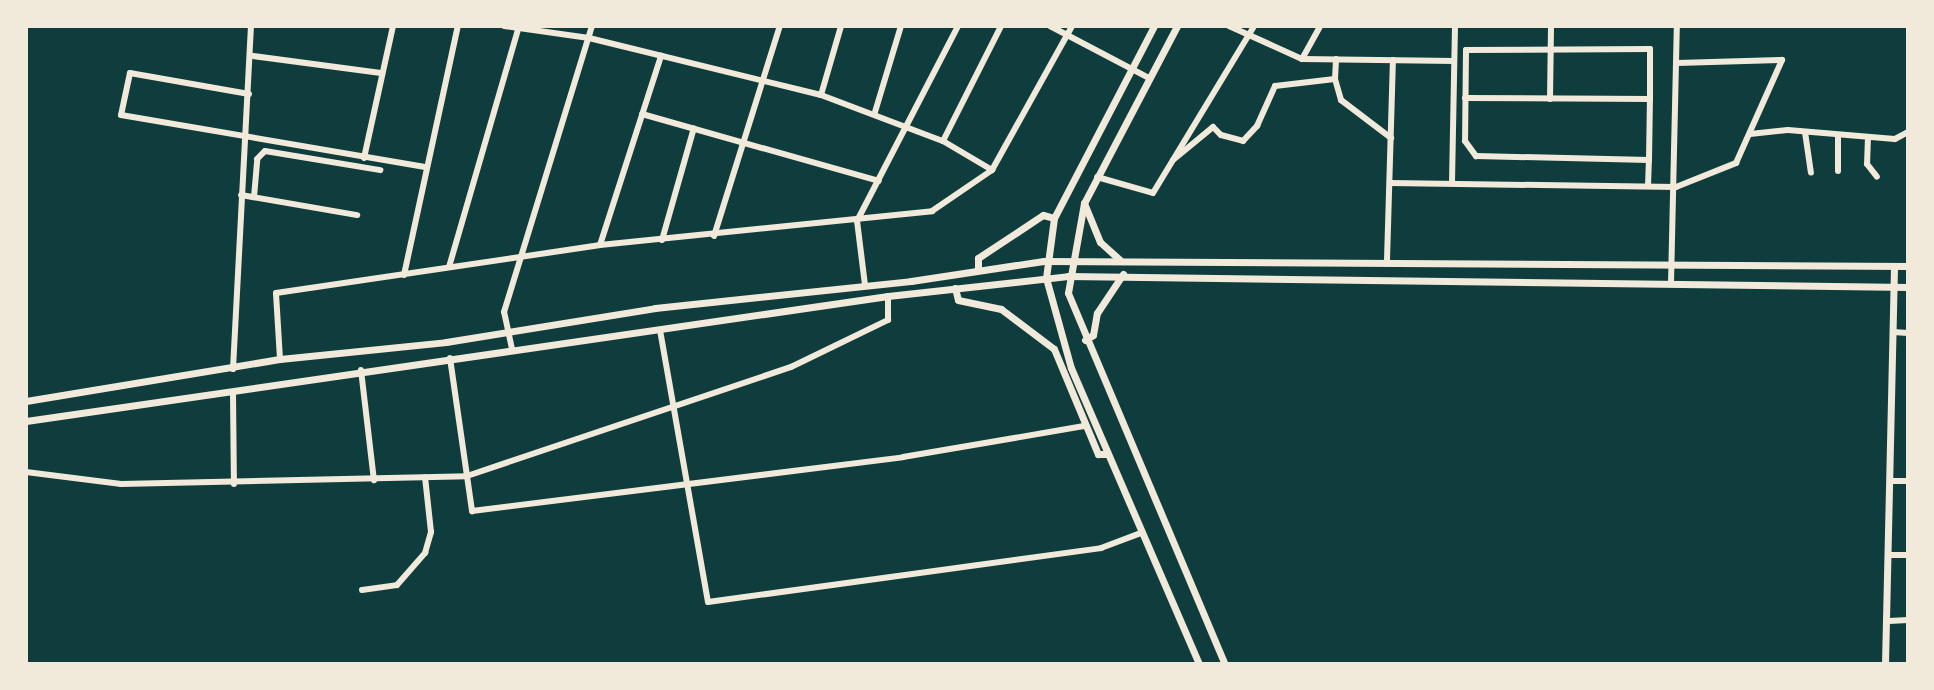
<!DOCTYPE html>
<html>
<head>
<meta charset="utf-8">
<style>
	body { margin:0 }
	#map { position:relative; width:1934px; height:690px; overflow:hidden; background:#0f3d3e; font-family:"Roboto Serif",serif }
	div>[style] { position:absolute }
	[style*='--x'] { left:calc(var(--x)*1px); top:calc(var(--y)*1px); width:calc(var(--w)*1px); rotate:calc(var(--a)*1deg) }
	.minor>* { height:6px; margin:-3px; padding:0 3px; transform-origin:3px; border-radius:3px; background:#f1e9da }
	.tertiary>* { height:7px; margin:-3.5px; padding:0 3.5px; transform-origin:3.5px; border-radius:3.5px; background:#f1e9da }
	span { translate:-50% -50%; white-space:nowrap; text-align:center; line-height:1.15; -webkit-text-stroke:8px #f1e9da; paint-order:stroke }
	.frame { position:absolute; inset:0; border:28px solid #f1e9da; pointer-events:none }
</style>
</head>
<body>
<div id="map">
	<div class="minor">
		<i style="--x:504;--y:26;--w:86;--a:8"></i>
		<i style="--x:589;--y:38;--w:239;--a:13.8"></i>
		<i style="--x:821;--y:95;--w:130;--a:20.7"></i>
		<i style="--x:943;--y:141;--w:57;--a:30.6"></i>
		<i style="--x:1050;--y:26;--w:112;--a:27.7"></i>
		<i style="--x:1229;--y:26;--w:80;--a:24.3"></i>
		<i style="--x:1302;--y:59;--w:152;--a:0.8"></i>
		<i style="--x:253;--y:56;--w:129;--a:7.6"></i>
		<i style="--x:1302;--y:59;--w:38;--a:-61"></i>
		<i style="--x:1335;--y:79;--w:22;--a:74"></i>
		<i style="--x:1341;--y:100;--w:63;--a:37.2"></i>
		<i style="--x:249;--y:94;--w:121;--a:-170"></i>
		<i style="--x:130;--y:73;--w:43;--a:102.1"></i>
		<i style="--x:121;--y:115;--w:307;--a:9.7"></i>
		<i style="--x:821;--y:95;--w:72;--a:-73.8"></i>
		<i style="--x:1465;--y:98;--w:185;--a:0.3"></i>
		<i style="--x:1550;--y:99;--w:73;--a:-89.2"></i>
		<i style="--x:875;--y:112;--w:90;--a:-73.2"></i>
		<i style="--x:642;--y:114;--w:246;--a:15.8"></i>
		<i style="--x:1805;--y:132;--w:41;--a:81.7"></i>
		<i style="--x:1750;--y:134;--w:38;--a:-6"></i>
		<i style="--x:1788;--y:130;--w:107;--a:4.8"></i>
		<i style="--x:1895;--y:139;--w:15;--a:-28"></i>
		<i style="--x:1868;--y:137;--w:27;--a:92"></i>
		<i style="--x:1867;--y:164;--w:16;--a:52"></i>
		<i style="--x:943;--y:141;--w:129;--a:-63.2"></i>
		<i style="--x:364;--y:158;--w:135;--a:-77.6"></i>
		<i style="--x:1173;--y:160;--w:52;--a:-39.5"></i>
		<i style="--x:1213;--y:127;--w:11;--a:45"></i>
		<i style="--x:1221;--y:135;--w:23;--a:15"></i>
		<i style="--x:1243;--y:141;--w:21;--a:-47"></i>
		<i style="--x:1257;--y:126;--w:44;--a:-65.8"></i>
		<i style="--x:1275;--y:86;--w:60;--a:-6.7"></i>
		<i style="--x:1335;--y:79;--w:20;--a:-87"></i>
		<i style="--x:1838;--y:171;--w:35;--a:-90"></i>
		<i style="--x:1097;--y:177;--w:58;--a:15.9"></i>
		<i style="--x:1153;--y:193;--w:195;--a:-58.8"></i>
		<i style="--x:1452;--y:182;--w:156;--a:-88.9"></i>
		<i style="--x:1390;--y:183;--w:286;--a:0.8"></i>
		<i style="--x:1676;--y:187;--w:65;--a:-21.8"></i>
		<i style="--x:1736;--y:163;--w:113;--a:-65.9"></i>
		<i style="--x:1782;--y:60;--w:105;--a:178.4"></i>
		<i style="--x:1648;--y:186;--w:26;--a:-88"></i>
		<i style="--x:1649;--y:160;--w:61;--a:-89.1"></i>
		<i style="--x:1650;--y:99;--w:50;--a:-90"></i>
		<i style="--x:1650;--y:49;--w:184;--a:179.7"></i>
		<i style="--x:1466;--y:50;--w:91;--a:90.6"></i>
		<i style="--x:1465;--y:141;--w:19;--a:54"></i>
		<i style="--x:1476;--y:156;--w:173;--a:1.3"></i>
		<i style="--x:241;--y:195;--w:118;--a:9.8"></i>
		<i style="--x:254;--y:197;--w:38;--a:-85"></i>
		<i style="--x:257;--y:159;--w:11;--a:-45"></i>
		<i style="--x:265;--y:151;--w:117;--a:9.4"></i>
		<i style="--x:714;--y:236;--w:220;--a:-72.6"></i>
		<i style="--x:662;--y:240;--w:116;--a:-74.1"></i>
		<i style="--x:600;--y:245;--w:199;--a:-72.1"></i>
		<i style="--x:1387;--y:260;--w:200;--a:-88.3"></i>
		<i style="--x:449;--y:267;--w:251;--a:-73.8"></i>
		<i style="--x:404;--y:275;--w:255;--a:-77.8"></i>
		<i style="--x:1671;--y:283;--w:257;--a:-88.7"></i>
		<i style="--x:865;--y:285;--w:64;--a:-97.1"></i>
		<i style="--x:857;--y:221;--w:220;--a:-62.6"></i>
		<i style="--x:660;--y:330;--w:276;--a:80"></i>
		<i style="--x:708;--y:602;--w:397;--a:-7.8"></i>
		<i style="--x:1101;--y:548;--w:43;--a:-20.6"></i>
		<i style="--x:1893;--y:332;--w:15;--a:4"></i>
		<i style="--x:512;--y:349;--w:38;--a:-102"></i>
		<i style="--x:504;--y:312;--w:299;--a:-72.9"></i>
		<i style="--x:450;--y:358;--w:155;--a:81.8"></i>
		<i style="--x:472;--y:511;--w:434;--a:-7.1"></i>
		<i style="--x:903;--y:457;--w:185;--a:-9.7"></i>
		<i style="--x:280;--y:359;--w:66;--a:-93.5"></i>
		<i style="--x:276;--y:293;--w:328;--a:-8.4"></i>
		<i style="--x:600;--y:245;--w:334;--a:-5.8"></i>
		<i style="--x:932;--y:211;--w:73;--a:-34.3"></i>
		<i style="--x:992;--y:170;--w:165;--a:-60.9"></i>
		<i style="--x:233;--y:369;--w:343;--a:-87"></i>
		<i style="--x:361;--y:370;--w:111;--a:83.3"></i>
		<i style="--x:233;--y:394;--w:90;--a:89.4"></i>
		<i style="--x:26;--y:472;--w:96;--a:7.2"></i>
		<i style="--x:121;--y:484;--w:346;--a:-1.3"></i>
		<i style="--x:467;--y:476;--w:342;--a:-18.6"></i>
		<i style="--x:791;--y:367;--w:108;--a:-25.9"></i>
		<i style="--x:888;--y:320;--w:24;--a:-90"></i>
		<i style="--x:1891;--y:481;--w:17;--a:0"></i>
		<i style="--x:1891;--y:555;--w:17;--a:0"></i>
		<i style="--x:362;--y:590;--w:35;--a:-8"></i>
		<i style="--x:397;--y:585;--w:43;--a:-48.8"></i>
		<i style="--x:425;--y:553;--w:22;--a:-74"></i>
		<i style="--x:431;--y:532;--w:55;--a:-96.2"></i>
		<i style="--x:1889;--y:621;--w:19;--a:-3"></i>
	</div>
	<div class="tertiary">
		<i style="--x:1154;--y:26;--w:216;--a:117.5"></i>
		<i style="--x:1054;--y:218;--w:61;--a:97.6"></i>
		<i style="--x:1046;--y:278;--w:93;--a:74.5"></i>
		<i style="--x:1071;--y:368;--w:322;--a:66.6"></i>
		<i style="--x:1177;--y:26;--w:200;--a:117.7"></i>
		<i style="--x:1084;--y:203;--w:91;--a:100.1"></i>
		<i style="--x:1068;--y:293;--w:403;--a:67.1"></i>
		<i style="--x:1084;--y:203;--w:42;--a:67.7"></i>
		<i style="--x:1100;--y:242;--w:27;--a:42"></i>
		<i style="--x:978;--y:270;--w:12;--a:-90"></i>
		<i style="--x:978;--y:258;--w:78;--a:-33.5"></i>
		<i style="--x:1043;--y:215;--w:11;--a:15"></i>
		<i style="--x:955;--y:288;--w:12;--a:76"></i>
		<i style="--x:958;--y:300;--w:44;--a:11.8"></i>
		<i style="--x:1001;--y:309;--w:66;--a:37"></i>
		<i style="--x:1054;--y:349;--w:114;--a:67.3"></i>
		<i style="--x:1098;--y:454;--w:9;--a:0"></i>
		<i style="--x:1085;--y:340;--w:9;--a:-32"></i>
		<i style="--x:1093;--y:335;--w:22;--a:-80"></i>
		<i style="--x:1097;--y:313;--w:47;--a:-56.3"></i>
		<i style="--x:26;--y:401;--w:257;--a:-9.4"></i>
		<i style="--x:280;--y:359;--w:167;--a:-5.8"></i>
		<i style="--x:446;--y:342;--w:212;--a:-9.2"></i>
		<i style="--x:655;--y:308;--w:257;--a:-6"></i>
		<i style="--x:911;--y:281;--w:134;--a:-8.6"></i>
		<i style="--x:1044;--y:261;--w:864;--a:0.33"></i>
		<i style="--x:26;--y:421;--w:871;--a:-8.25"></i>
		<i style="--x:888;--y:296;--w:181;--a:-6.3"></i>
		<i style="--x:1068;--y:276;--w:840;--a:0.75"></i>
		<i style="--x:1885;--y:664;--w:397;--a:-88.7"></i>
	</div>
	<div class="frame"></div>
</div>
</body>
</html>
